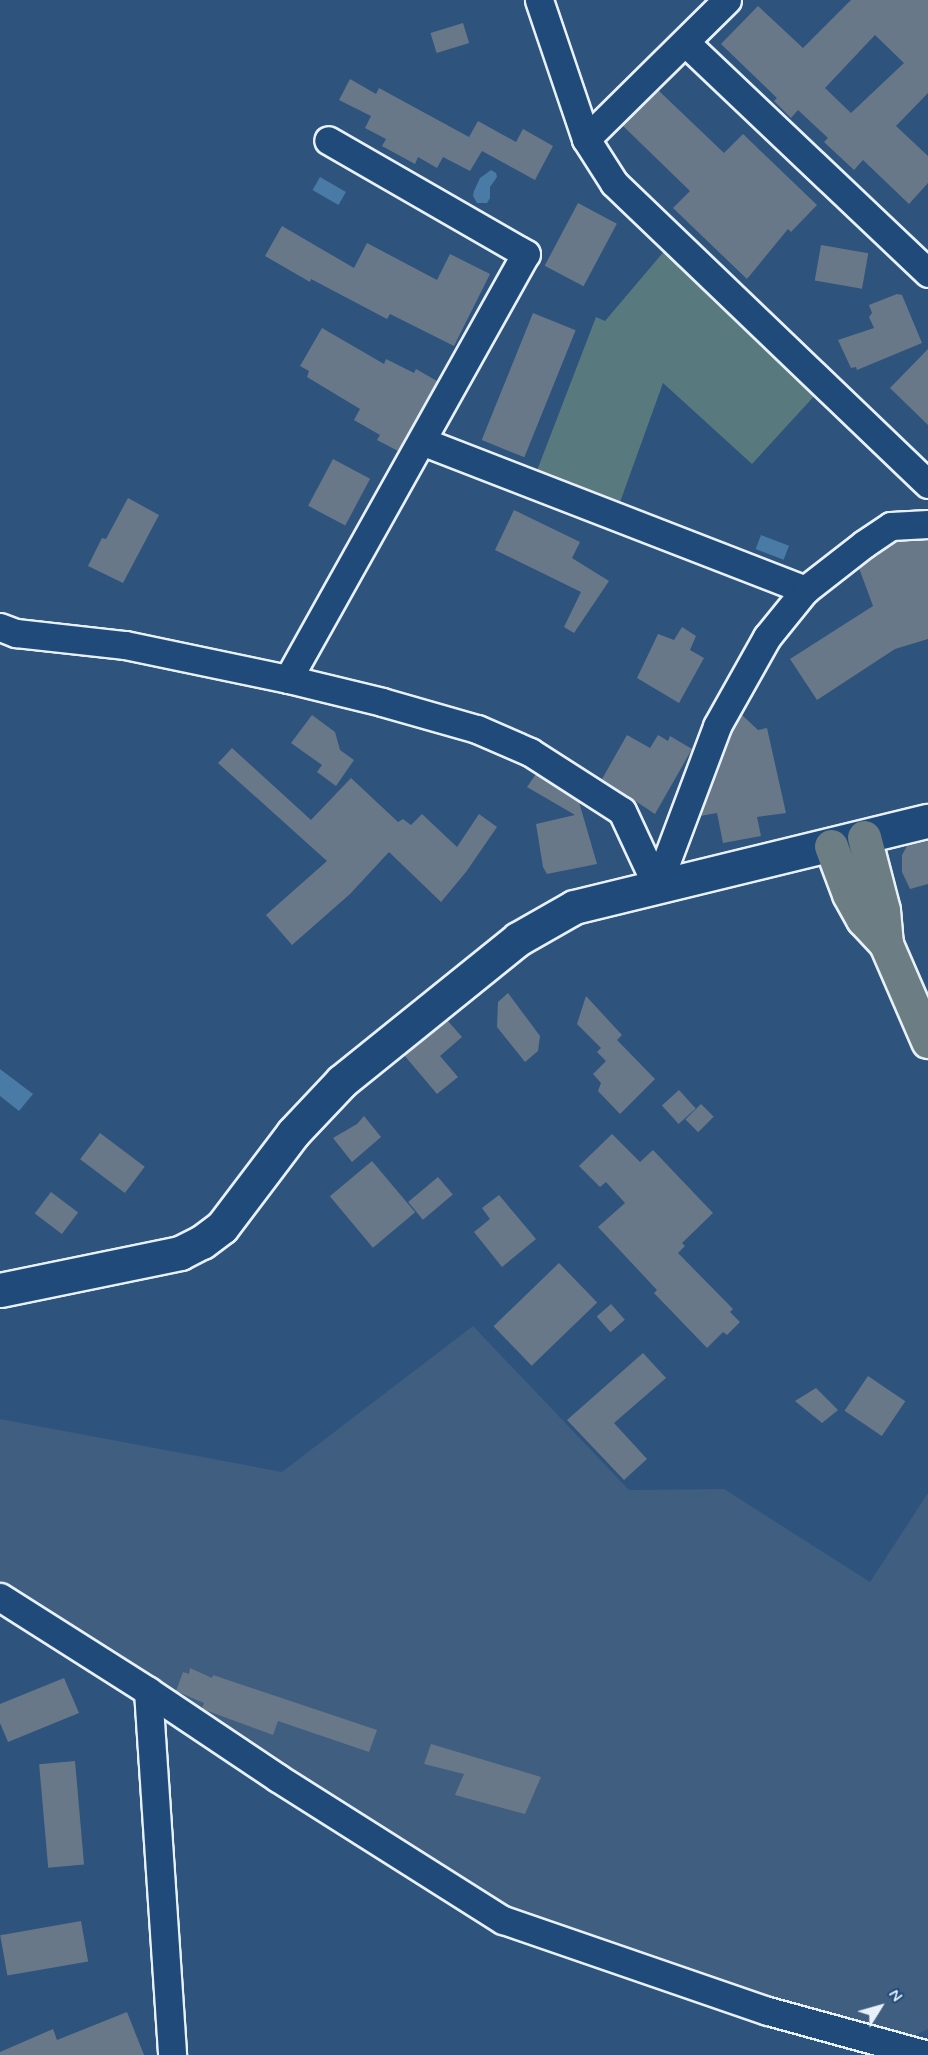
<!DOCTYPE html>
<html>
<head>
<meta charset="utf-8">
<style>
	body { margin:0 }
	#map { position:relative; width:928px; height:2055px; overflow:hidden; background:#2e537d; font-family:Mynerve,sans-serif }
	div>[style] { position:absolute }
	[style*='--x'] { left:calc(var(--x)*1px); top:calc(var(--y)*1px); width:calc(var(--w)*1px); rotate:calc(var(--a)*1deg) }
	.built>* { inset:0; background:#405e80 }
	.green>* { inset:0; background:#58797e }
	.water>* { inset:0; background:#4a7ba7; transform-origin:0 0 }
	.building>* { inset:0; background:#697888; transform-origin:0 0 }
	.roads { filter:drop-shadow(2px 0 #e8f1f8) drop-shadow(-2px 0 #e8f1f8) drop-shadow(0 2px #e8f1f8) drop-shadow(0 -2px #e8f1f8) }
	.minor>* { height:27px; margin:-13.5px; padding:0 13.5px; transform-origin:13.5px; border-radius:13.5px; background:#1f4a7a }
	.tertiary>* { height:33px; margin:-16.5px; padding:0 16.5px; transform-origin:16.5px; border-radius:16.5px; background:#1f4a7a }
	.trunk>* { height:33px; margin:-16.5px; padding:0 16.5px; transform-origin:16.5px; border-radius:16.5px; background:#6c7e84 }
	span { translate:-50% -50%; white-space:nowrap; text-align:center; line-height:1.15; -webkit-text-stroke:4.5px #1f4a7a; paint-order:stroke }
	.north { position:absolute; left:850px; top:1977px; width:60px; height:60px; -webkit-text-stroke:4px #1f4a7a; paint-order:stroke; rotate:53deg; font-size:16px; font-weight:700; line-height:24px; text-align:center; color:#e8f1f8 }
	.north::after { content:''; display:block; margin:auto; width:21px; height:27px; background:#e8f1f8; clip-path:polygon(50% 0,100% 100%,50% 72%,0 100%) }
</style>
</head>
<body>
<div id="map">
	<div class="built">
		<i style="clip-path:polygon(473px 1326px,629px 1490px,724px 1489px,870px 1582px,928px 1493px,928px 2029px,912px 2037px,730px 1989px,552px 1928px,489px 1900px,0 1586px,0 1419px,282px 1472px)"></i>
	</div>
	<div class="green">
		<i style="clip-path:polygon(666px 249px,817px 393px,752px 464px,663px 383px,619px 505px,536px 473px,596px 317px,605px 321px)"></i>
	</div>
	<div class="water">
		<i style="clip-path:polygon(491px 170px,496px 173px,497px 177px,490px 187px,490px 198px,487px 203px,477px 203px,473px 196px,474px 191px,480px 178px)"></i>
		<i style="left:320px;top:177px;width:30px;height:15px;rotate:30deg"></i>
		<i style="left:761px;top:535px;width:30px;height:15px;rotate:21deg"></i>
		<i style="clip-path:polygon(0 1069px,33px 1094px,19px 1111px,0 1096px)"></i>
	</div>
	<div class="building">
		<i style="clip-path:polygon(evenodd,851px 0,928px 0,928px 93px,896px 126px,928px 156px,928px 183px,909px 204px,863px 160px,854px 170px,824px 142px,828px 138px,798px 110px,791px 118px,774px 101px,777px 98px,721px 44px,758px 6px,803px 48px,851px 0,875px 35px,904px 63px,851px 113px,825px 88px,875px 35px)"></i>
		<i style="left:463px;top:23px;width:21px;height:34px;rotate:73deg"></i>
		<i style="clip-path:polygon(350px 79px,376px 94px,379px 88px,469px 137px,478px 121px,516px 142px,523px 129px,553px 146px,535px 180px,482px 151px,470px 171px,443px 157px,437px 168px,418px 157px,415px 164px,382px 146px,386px 139px,365px 128px,371px 116px,339px 100px)"></i>
		<i style="clip-path:polygon(658px 90px,724px 153px,743px 134px,817px 205px,791px 232px,788px 229px,747px 279px,673px 208px,690px 191px,622px 125px)"></i>
		<i style="left:578px;top:203px;width:44px;height:71px;rotate:28deg"></i>
		<i style="clip-path:polygon(282px 226px,354px 268px,367px 243px,437px 280px,450px 254px,490px 274px,454px 346px,390px 314px,387px 319px,311px 279px,310px 282px,265px 256px)"></i>
		<i style="left:821px;top:245px;width:48px;height:36px;rotate:10deg"></i>
		<i style="clip-path:polygon(897px 294px,902px 295px,922px 343px,857px 370px,856px 367px,851px 368px,838px 340px,874px 328px,869px 317px,872px 313px,869px 305px)"></i>
		<i style="left:533px;top:313px;width:46px;height:137px;rotate:22deg"></i>
		<i style="clip-path:polygon(322px 328px,384px 364px,386px 359px,414px 373px,416px 369px,437px 381px,398px 451px,377px 440px,380px 435px,354px 420px,360px 409px,307px 377px,309px 371px,300px 366px)"></i>
		<i style="clip-path:polygon(928px 349px,928px 425px,890px 388px)"></i>
		<i style="left:333px;top:459px;width:42px;height:53px;rotate:28deg"></i>
		<i style="clip-path:polygon(128px 498px,159px 515px,123px 583px,88px 566px,102px 538px,106px 539px)"></i>
		<i style="clip-path:polygon(514px 510px,580px 542px,572px 558px,609px 581px,574px 633px,564px 627px,581px 592px,495px 550px)"></i>
		<i style="clip-path:polygon(928px 540px,928px 639px,895px 649px,817px 700px,790px 659px,873px 606px,859px 568px,896px 542px)"></i>
		<i style="clip-path:polygon(682px 627px,696px 636px,690px 650px,704px 658px,679px 703px,637px 678px,658px 634px,674px 640px)"></i>
		<i style="clip-path:polygon(312px 715px,335px 732px,340px 750px,354px 760px,336px 786px,317px 772px,322px 765px,291px 743px)"></i>
		<i style="clip-path:polygon(742px 715px,758px 730px,767px 728px,786px 813px,757px 817px,761px 836px,723px 843px,717px 813px,700px 816px,731px 733px)"></i>
		<i style="clip-path:polygon(627px 735px,650px 748px,658px 735px,668px 741px,670px 736px,692px 749px,655px 814px,602px 779px)"></i>
		<i style="clip-path:polygon(232px 748px,311px 820px,351px 778px,398px 822px,403px 819px,411px 825px,422px 814px,457px 847px,479px 814px,497px 827px,466px 872px,441px 902px,389px 852px,350px 894px,292px 945px,266px 915px,327px 861px,218px 763px)"></i>
		<i style="clip-path:polygon(536px 774px,579px 802px,597px 864px,547px 874px,543px 867px,536px 824px,575px 815px,527px 787px)"></i>
		<i style="clip-path:polygon(928px 841px,928px 884px,910px 889px,902px 872px,902px 855px,907px 846px)"></i>
		<i style="clip-path:polygon(508px 993px,540px 1036px,538px 1051px,525px 1062px,497px 1027px,498px 1002px)"></i>
		<i style="clip-path:polygon(586px 996px,622px 1035px,617px 1040px,655px 1079px,620px 1114px,598px 1091px,601px 1083px,593px 1074px,606px 1061px,597px 1052px,601px 1048px,577px 1024px)"></i>
		<i style="clip-path:polygon(447px 1020px,462px 1037px,440px 1056px,458px 1077px,437px 1094px,404px 1055px)"></i>
		<i style="left:679px;top:1090px;width:25px;height:23px;rotate:48deg"></i>
		<i style="left:701px;top:1104px;width:18px;height:22px;rotate:45deg"></i>
		<i style="clip-path:polygon(364px 1116px,381px 1137px,352px 1162px,333px 1138px,357px 1124px)"></i>
		<i style="left:100px;top:1133px;width:56px;height:33px;rotate:37deg"></i>
		<i style="clip-path:polygon(612px 1134px,640px 1162px,653px 1150px,713px 1213px,682px 1243px,685px 1246px,678px 1253px,733px 1309px,730px 1312px,740px 1322px,727px 1335px,723px 1332px,707px 1348px,654px 1293px,657px 1290px,598px 1227px,625px 1203px,606px 1182px,600px 1187px,579px 1166px)"></i>
		<i style="left:372px;top:1161px;width:67px;height:55px;rotate:50deg"></i>
		<i style="left:438px;top:1177px;width:23px;height:39px;rotate:50deg"></i>
		<i style="left:51px;top:1192px;width:34px;height:27px;rotate:37deg"></i>
		<i style="clip-path:polygon(499px 1195px,536px 1239px,502px 1267px,474px 1232px,490px 1219px,482px 1208px)"></i>
		<i style="left:559px;top:1263px;width:55px;height:91px;rotate:46deg"></i>
		<i style="left:611px;top:1304px;width:21px;height:19px;rotate:49deg"></i>
		<i style="clip-path:polygon(643px 1353px,666px 1378px,614px 1423px,647px 1459px,624px 1480px,567px 1420px)"></i>
		<i style="left:868px;top:1376px;width:45px;height:42px;rotate:34deg"></i>
		<i style="clip-path:polygon(816px 1388px,838px 1410px,822px 1423px,795px 1401px)"></i>
		<i style="clip-path:polygon(190px 1668px,212px 1678px,213px 1675px,377px 1730px,369px 1752px,278px 1721px,273px 1735px,205px 1710px,202px 1708px,204px 1703px,176px 1691px,183px 1672px,189px 1674px)"></i>
		<i style="clip-path:polygon(64px 1678px,79px 1713px,8px 1742px,0 1723px,0 1704px)"></i>
		<i style="clip-path:polygon(431px 1744px,541px 1777px,525px 1814px,455px 1795px,464px 1774px,424px 1764px)"></i>
		<i style="left:75px;top:1761px;width:104px;height:36px;rotate:85deg"></i>
		<i style="left:81px;top:1921px;width:41px;height:82px;rotate:80deg"></i>
		<i style="clip-path:polygon(127px 2012px,144px 2055px,0 2055px,0 2052px,53px 2029px,57px 2040px)"></i>
	</div>
	<div class="roads">
		<div class="minor">
			<i style="--x:539;--y:0;--w:147;--a:71.3"></i>
			<i style="--x:586;--y:139;--w:52;--a:57.5"></i>
			<i style="--x:614;--y:183;--w:435;--a:43.8"></i>
			<i style="--x:686;--y:43;--w:334;--a:43.5"></i>
			<i style="--x:586;--y:139;--w:198;--a:-44.6"></i>
			<i style="--x:424;--y:442;--w:409;--a:21.2"></i>
			<i style="--x:0;--y:627;--w:17;--a:21"></i>
			<i style="--x:16;--y:633;--w:110;--a:6.3"></i>
			<i style="--x:125;--y:645;--w:167;--a:11.8"></i>
			<i style="--x:288;--y:679;--w:97;--a:13.7"></i>
			<i style="--x:382;--y:702;--w:99;--a:15.9"></i>
			<i style="--x:477;--y:729;--w:58;--a:23.5"></i>
			<i style="--x:530;--y:752;--w:109;--a:32.7"></i>
			<i style="--x:622;--y:811;--w:83;--a:65"></i>
			<i style="--x:288;--y:679;--w:487;--a:-60.8"></i>
			<i style="--x:526;--y:254;--w:228;--a:-150.1"></i>
			<i style="--x:657;--y:886;--w:171;--a:-69.4"></i>
			<i style="--x:717;--y:726;--w:102;--a:-60.7"></i>
			<i style="--x:767;--y:637;--w:60;--a:-51"></i>
			<i style="--x:805;--y:590;--w:75;--a:-37.9"></i>
			<i style="--x:864;--y:544;--w:32;--a:-34"></i>
			<i style="--x:891;--y:526;--w:37;--a:-3"></i>
			<i style="--x:0;--y:1597;--w:175;--a:32.4"></i>
			<i style="--x:148;--y:1691;--w:156;--a:33.8"></i>
			<i style="--x:278;--y:1778;--w:266;--a:32.3"></i>
			<i style="--x:503;--y:1920;--w:280;--a:19"></i>
			<i style="--x:768;--y:2011;--w:166;--a:15.4"></i>
			<i style="--x:148;--y:1691;--w:365;--a:86.2"></i>
		</div>
		<div class="tertiary">
			<i style="--x:0;--y:1290;--w:184;--a:-11.6"></i>
			<i style="--x:180;--y:1253;--w:25;--a:-27"></i>
			<i style="--x:202;--y:1242;--w:25;--a:-37"></i>
			<i style="--x:222;--y:1227;--w:118;--a:-52.9"></i>
			<i style="--x:293;--y:1133;--w:71;--a:-46.7"></i>
			<i style="--x:342;--y:1081;--w:226;--a:-38.9"></i>
			<i style="--x:518;--y:939;--w:64;--a:-29.7"></i>
			<i style="--x:574;--y:907;--w:364;--a:-13.7"></i>
		</div>
		<div class="trunk">
			<i style="--x:864;--y:837;--w:75;--a:75.4"></i>
			<i style="--x:883;--y:910;--w:34;--a:85"></i>
			<i style="--x:886;--y:944;--w:106;--a:66.6"></i>
			<i style="--x:831;--y:846;--w:51;--a:69.4"></i>
			<i style="--x:849;--y:894;--w:29;--a:61"></i>
			<i style="--x:863;--y:919;--w:34;--a:47"></i>
		</div>
	</div>
	<div class="north">N</div>
</div>
</body>
</html>
